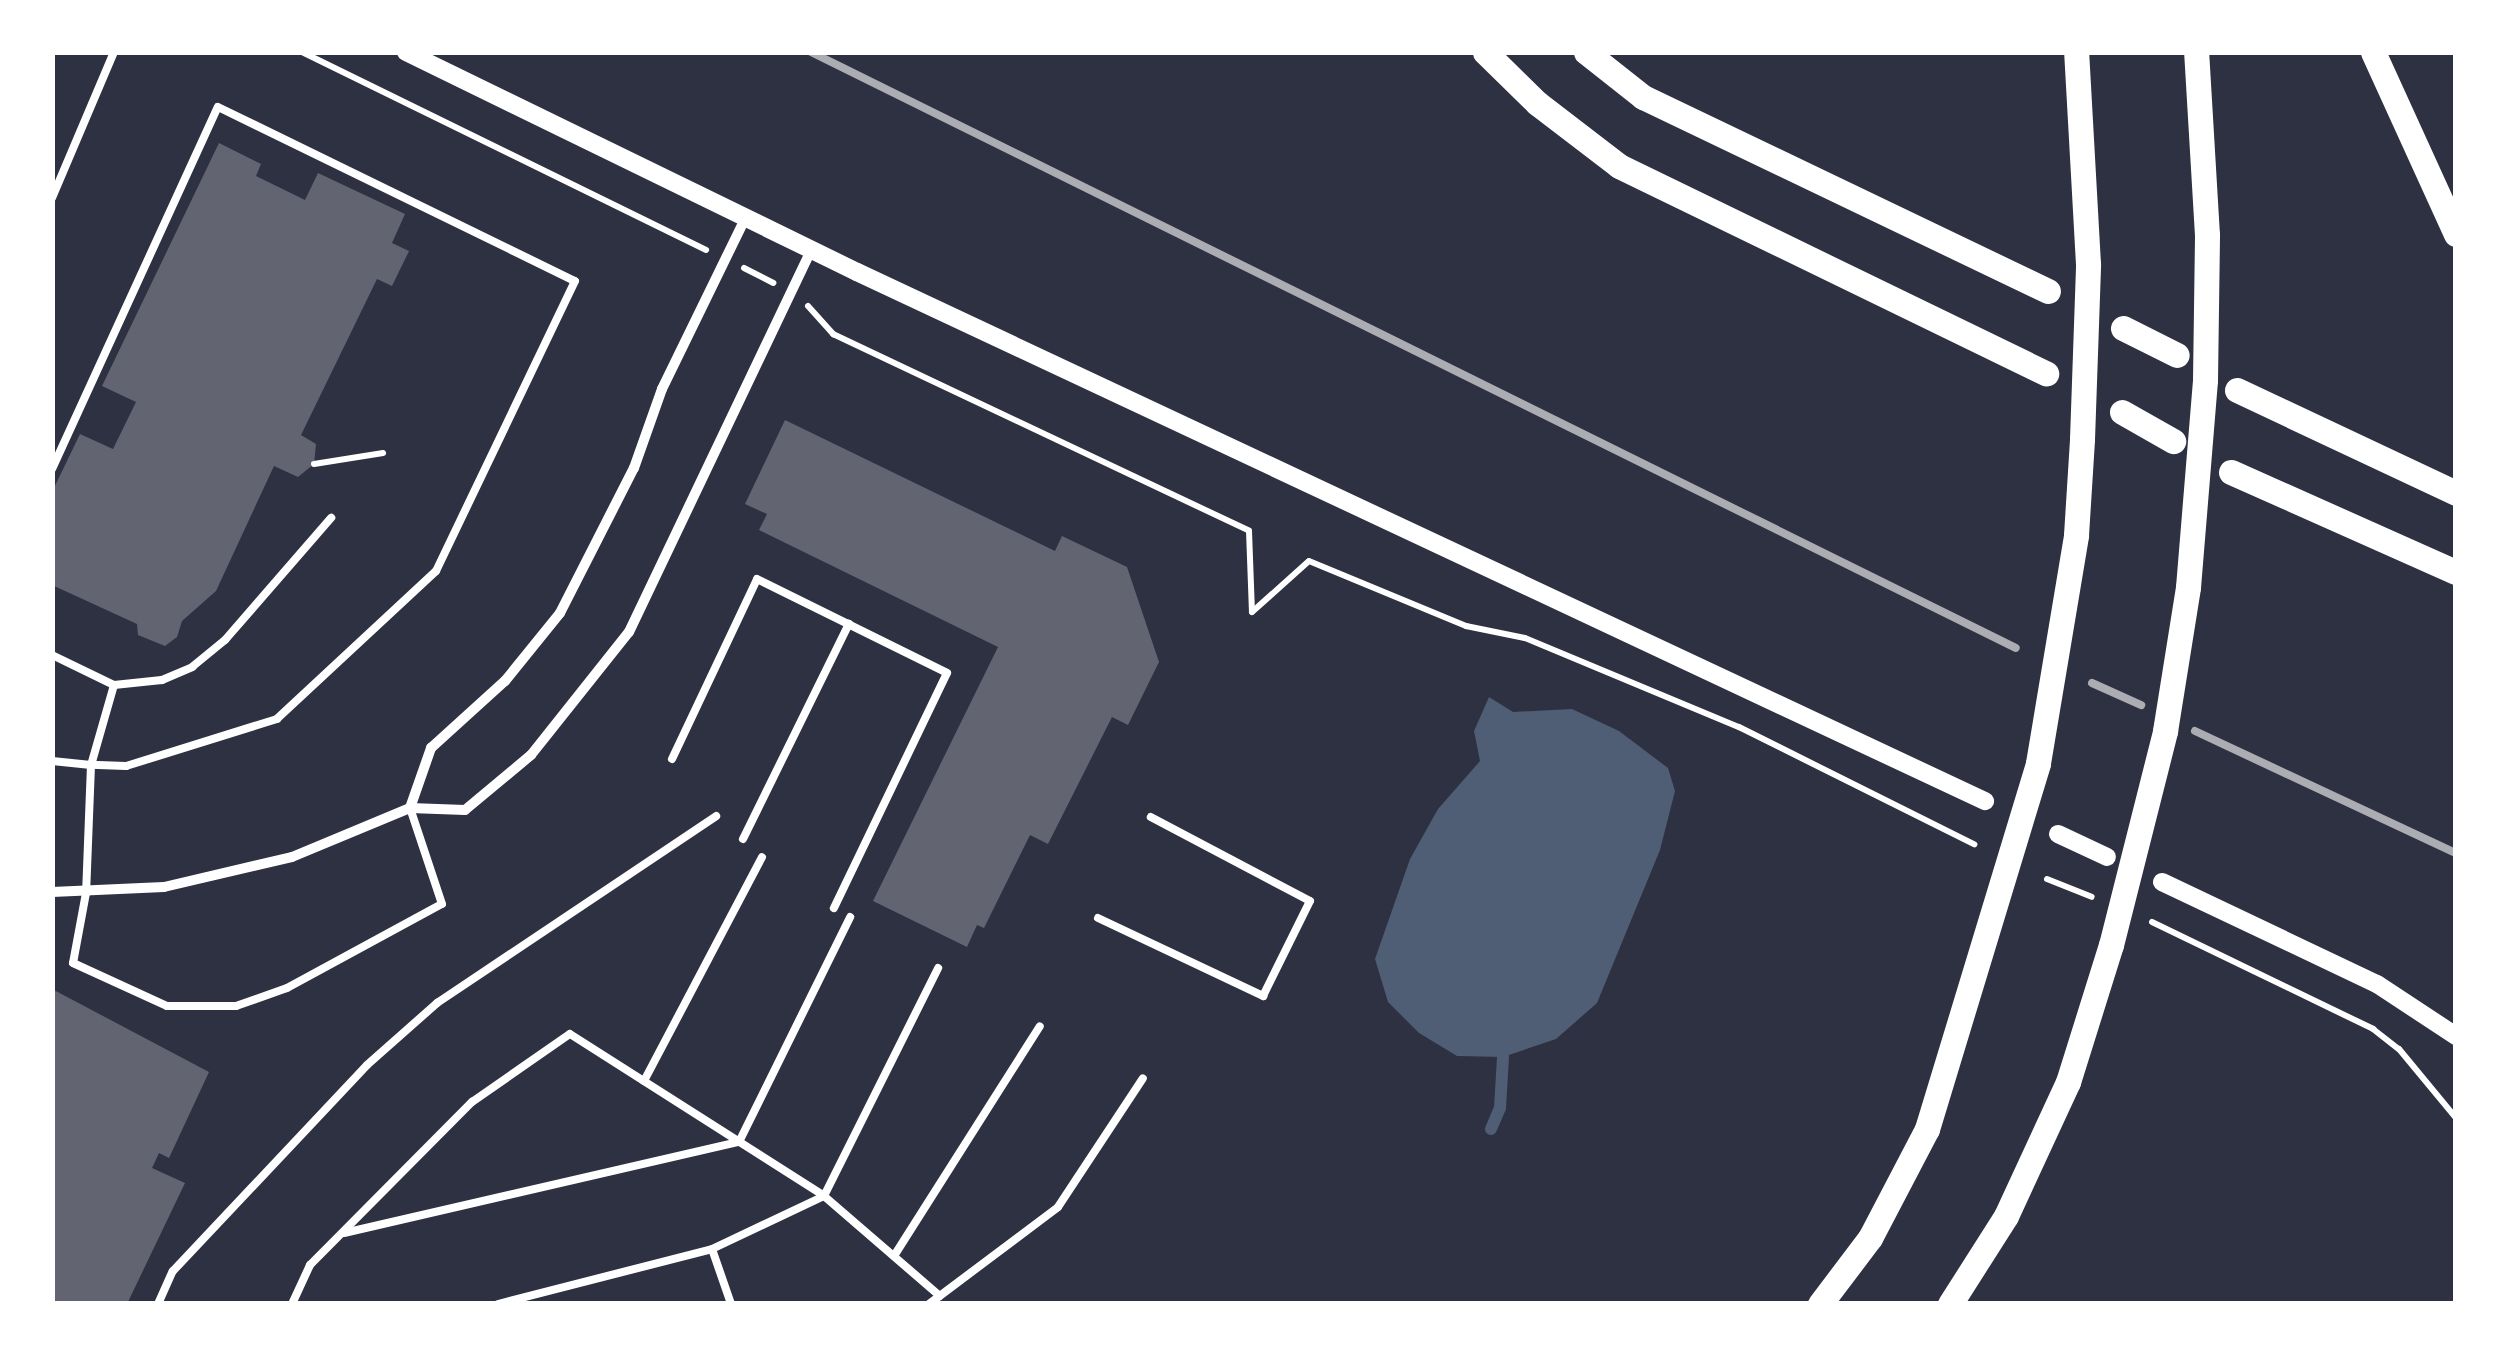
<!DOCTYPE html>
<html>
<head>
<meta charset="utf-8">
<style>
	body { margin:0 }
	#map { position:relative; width:2508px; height:1356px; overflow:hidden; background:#2d3142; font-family:Commissioner,sans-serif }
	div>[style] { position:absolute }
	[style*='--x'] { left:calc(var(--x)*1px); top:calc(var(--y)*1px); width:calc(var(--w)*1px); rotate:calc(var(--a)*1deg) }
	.water>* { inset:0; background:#4f5d75 }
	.stream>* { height:12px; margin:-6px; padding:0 6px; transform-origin:6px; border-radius:6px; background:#4f5d75 }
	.building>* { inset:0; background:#626471 }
	.path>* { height:6px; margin:-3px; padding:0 3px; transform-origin:3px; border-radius:3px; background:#fff }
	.service>* { height:8px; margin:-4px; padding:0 4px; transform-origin:4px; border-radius:4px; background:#fff }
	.minor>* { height:10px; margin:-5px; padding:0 5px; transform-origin:5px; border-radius:5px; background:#fff }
	.tertiary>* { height:18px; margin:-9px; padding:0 9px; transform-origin:9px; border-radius:9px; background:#fff }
	.primary>* { height:25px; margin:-12.5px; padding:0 12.5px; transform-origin:12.5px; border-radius:12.5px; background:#fff }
	.rail>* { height:8px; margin:-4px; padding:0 4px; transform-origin:4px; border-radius:4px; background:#abadb3 }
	span { translate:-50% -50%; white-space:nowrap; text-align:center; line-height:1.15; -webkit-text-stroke:8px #fff; paint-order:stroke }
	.frame { position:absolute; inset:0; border:55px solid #fff; pointer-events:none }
</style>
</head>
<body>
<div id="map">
	<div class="water">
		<i style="clip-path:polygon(1489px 697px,1513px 712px,1572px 709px,1619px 731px,1668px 768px,1675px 791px,1660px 850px,1597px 1003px,1556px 1039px,1503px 1057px,1457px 1056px,1419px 1033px,1388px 1002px,1375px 959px,1410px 859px,1438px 809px,1480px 761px,1474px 731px)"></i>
	</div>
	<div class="stream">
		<i style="--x:1491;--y:1129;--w:23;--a:-67"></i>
		<i style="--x:1500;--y:1108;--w:51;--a:-86.6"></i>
	</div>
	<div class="building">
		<i style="clip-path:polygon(219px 143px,261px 164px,256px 176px,305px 200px,318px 173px,405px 214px,392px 243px,409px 251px,392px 286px,377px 279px,301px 435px,316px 444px,314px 464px,298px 477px,274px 466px,216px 591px,182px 621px,177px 637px,165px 646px,138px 635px,137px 624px,52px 585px,52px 492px,80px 434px,113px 449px,136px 402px,102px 386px)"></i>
		<i style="clip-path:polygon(785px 420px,1055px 551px,1062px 536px,1127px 567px,1159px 662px,1128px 725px,1112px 717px,1048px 844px,1030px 835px,984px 928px,977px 925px,967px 947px,873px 901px,998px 647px,759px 530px,767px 514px,745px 504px)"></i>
		<i style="clip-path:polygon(52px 989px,209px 1072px,169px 1158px,159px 1153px,152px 1168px,185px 1183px,127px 1304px,52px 1304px)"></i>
	</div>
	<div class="path">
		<i style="--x:302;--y:52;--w:450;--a:26.1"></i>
		<i style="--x:744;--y:268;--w:33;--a:27"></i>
		<i style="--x:808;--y:306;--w:38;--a:48"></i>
		<i style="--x:833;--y:334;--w:460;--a:25.3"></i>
		<i style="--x:1249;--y:531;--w:81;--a:87.9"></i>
		<i style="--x:1252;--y:612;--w:76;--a:-41.8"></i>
		<i style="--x:1309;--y:561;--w:170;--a:22.5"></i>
		<i style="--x:1466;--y:626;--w:60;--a:11.5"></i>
		<i style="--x:1525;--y:638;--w:232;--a:22.6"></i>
		<i style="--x:1739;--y:727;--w:263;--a:26.5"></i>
		<i style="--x:314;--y:464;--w:70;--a:-9.1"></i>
		<i style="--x:2047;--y:879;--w:48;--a:21.8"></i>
		<i style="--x:2152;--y:922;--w:246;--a:25.8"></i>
		<i style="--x:2373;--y:1029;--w:33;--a:38"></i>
		<i style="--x:2399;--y:1049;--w:89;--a:50.4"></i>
	</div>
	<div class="service">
		<i style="--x:52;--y:198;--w:159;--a:-67"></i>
		<i style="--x:52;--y:469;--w:398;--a:-65.4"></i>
		<i style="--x:218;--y:107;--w:397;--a:26"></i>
		<i style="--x:575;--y:281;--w:322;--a:115.6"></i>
		<i style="--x:436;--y:571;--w:217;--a:137.1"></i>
		<i style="--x:277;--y:719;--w:158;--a:162.7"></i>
		<i style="--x:126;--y:766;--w:35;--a:-178"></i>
		<i style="--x:91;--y:765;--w:128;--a:92.2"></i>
		<i style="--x:86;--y:893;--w:71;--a:100.5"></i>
		<i style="--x:73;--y:963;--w:103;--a:24.6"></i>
		<i style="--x:167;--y:1006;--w:69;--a:0"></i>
		<i style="--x:236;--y:1006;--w:54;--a:-19.4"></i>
		<i style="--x:287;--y:988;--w:176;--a:-28.5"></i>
		<i style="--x:442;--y:904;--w:101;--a:-108.4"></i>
		<i style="--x:52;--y:655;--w:69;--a:25.8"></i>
		<i style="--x:114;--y:685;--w:83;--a:106"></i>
		<i style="--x:91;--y:765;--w:39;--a:-174"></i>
		<i style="--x:114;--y:685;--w:48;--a:-5.9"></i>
		<i style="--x:162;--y:680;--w:33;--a:-23"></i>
		<i style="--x:192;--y:667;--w:43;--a:-39.3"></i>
		<i style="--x:225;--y:640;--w:162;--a:-49"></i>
		<i style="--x:672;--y:759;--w:199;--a:-64.7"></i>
		<i style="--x:757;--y:579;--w:212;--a:26.3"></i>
		<i style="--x:947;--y:673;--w:261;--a:115.7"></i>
		<i style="--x:743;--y:839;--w:240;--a:-63.8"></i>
		<i style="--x:1098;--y:918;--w:183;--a:25.3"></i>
		<i style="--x:1263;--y:996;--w:106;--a:-63.7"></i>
		<i style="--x:1310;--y:901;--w:180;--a:-152.2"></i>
		<i style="--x:644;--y:1081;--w:253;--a:-62.2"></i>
		<i style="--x:344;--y:1233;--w:405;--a:-13"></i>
		<i style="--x:739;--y:1142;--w:251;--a:-63.7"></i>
		<i style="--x:712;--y:1249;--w:124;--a:-25.3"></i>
		<i style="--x:824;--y:1196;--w:153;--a:40.8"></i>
		<i style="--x:894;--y:1256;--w:272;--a:-57.6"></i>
		<i style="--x:158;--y:1304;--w:36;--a:-66"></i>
		<i style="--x:173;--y:1271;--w:283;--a:-46.7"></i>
		<i style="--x:367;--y:1065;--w:94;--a:-41.5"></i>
		<i style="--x:437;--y:1003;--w:336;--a:-33.8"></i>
		<i style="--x:292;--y:1304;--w:43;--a:-65.2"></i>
		<i style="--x:310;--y:1265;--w:230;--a:-45.2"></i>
		<i style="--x:472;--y:1102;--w:119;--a:-34.8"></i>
		<i style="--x:570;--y:1034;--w:301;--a:32.5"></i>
		<i style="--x:824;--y:1196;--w:255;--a:-63.4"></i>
		<i style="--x:498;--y:1304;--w:221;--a:-14.4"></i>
		<i style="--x:712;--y:1249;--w:58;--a:70.9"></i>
		<i style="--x:929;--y:1304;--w:161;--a:-36.9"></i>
		<i style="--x:1058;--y:1207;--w:154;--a:-56.6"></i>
	</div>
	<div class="minor">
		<i style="--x:410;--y:808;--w:64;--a:-70.7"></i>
		<i style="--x:431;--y:748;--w:100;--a:-42.2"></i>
		<i style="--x:505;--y:681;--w:87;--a:-51"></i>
		<i style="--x:560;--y:613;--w:163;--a:-63"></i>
		<i style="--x:634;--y:468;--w:84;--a:-70.5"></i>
		<i style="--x:662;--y:389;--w:191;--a:-64"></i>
		<i style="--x:52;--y:892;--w:112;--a:-2.6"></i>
		<i style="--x:164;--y:887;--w:131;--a:-13.2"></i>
		<i style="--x:292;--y:857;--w:128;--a:-22.6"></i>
		<i style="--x:410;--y:808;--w:55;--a:2.1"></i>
		<i style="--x:465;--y:810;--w:86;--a:-39.8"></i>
		<i style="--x:531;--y:755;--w:157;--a:-51.5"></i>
		<i style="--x:629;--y:632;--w:424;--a:-64.5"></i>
	</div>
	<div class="tertiary">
		<i style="--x:406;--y:52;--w:502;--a:26"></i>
		<i style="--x:857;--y:272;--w:1246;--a:25.13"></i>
		<i style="--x:2058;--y:834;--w:54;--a:25.1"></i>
		<i style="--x:2162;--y:882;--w:238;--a:25.4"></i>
		<i style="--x:2377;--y:984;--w:95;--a:33.4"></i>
	</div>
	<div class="primary">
		<i style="--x:1485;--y:52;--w:73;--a:44.4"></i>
		<i style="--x:1537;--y:103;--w:103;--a:37.5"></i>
		<i style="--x:1619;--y:166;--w:475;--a:25.9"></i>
		<i style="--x:1586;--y:52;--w:73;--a:38.3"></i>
		<i style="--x:1643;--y:97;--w:449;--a:25.6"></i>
		<i style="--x:2373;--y:52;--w:200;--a:65.5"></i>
		<i style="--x:2123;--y:328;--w:60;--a:26.6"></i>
		<i style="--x:2237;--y:390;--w:242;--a:25.2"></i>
		<i style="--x:2122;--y:412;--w:59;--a:29.6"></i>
		<i style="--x:2231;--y:472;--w:246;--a:24"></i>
		<i style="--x:1820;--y:1304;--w:83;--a:-52.9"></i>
		<i style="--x:1870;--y:1238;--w:123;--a:-62.4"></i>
		<i style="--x:1927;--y:1129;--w:382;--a:-73.1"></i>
		<i style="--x:2038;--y:763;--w:231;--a:-80.5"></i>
		<i style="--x:2076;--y:535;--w:96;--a:-86.4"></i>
		<i style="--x:2082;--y:439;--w:175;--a:-88"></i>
		<i style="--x:2088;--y:264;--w:212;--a:-93.2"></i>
		<i style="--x:1950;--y:1304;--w:104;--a:-57.5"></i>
		<i style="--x:2006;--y:1216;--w:148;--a:-65.2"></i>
		<i style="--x:2068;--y:1082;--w:144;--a:-72.6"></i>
		<i style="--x:2111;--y:945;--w:221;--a:-75.8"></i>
		<i style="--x:2165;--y:731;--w:146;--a:-80.9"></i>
		<i style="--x:2188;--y:587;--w:208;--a:-85.3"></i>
		<i style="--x:2205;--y:380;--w:145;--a:-89.2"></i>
		<i style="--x:2207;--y:235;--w:183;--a:-93.4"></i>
	</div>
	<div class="rail">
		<i style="--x:811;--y:52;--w:1344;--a:26.32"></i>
		<i style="--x:2092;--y:683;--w:54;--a:24.2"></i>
		<i style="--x:2195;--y:731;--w:288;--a:25.1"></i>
	</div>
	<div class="frame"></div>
</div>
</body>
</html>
